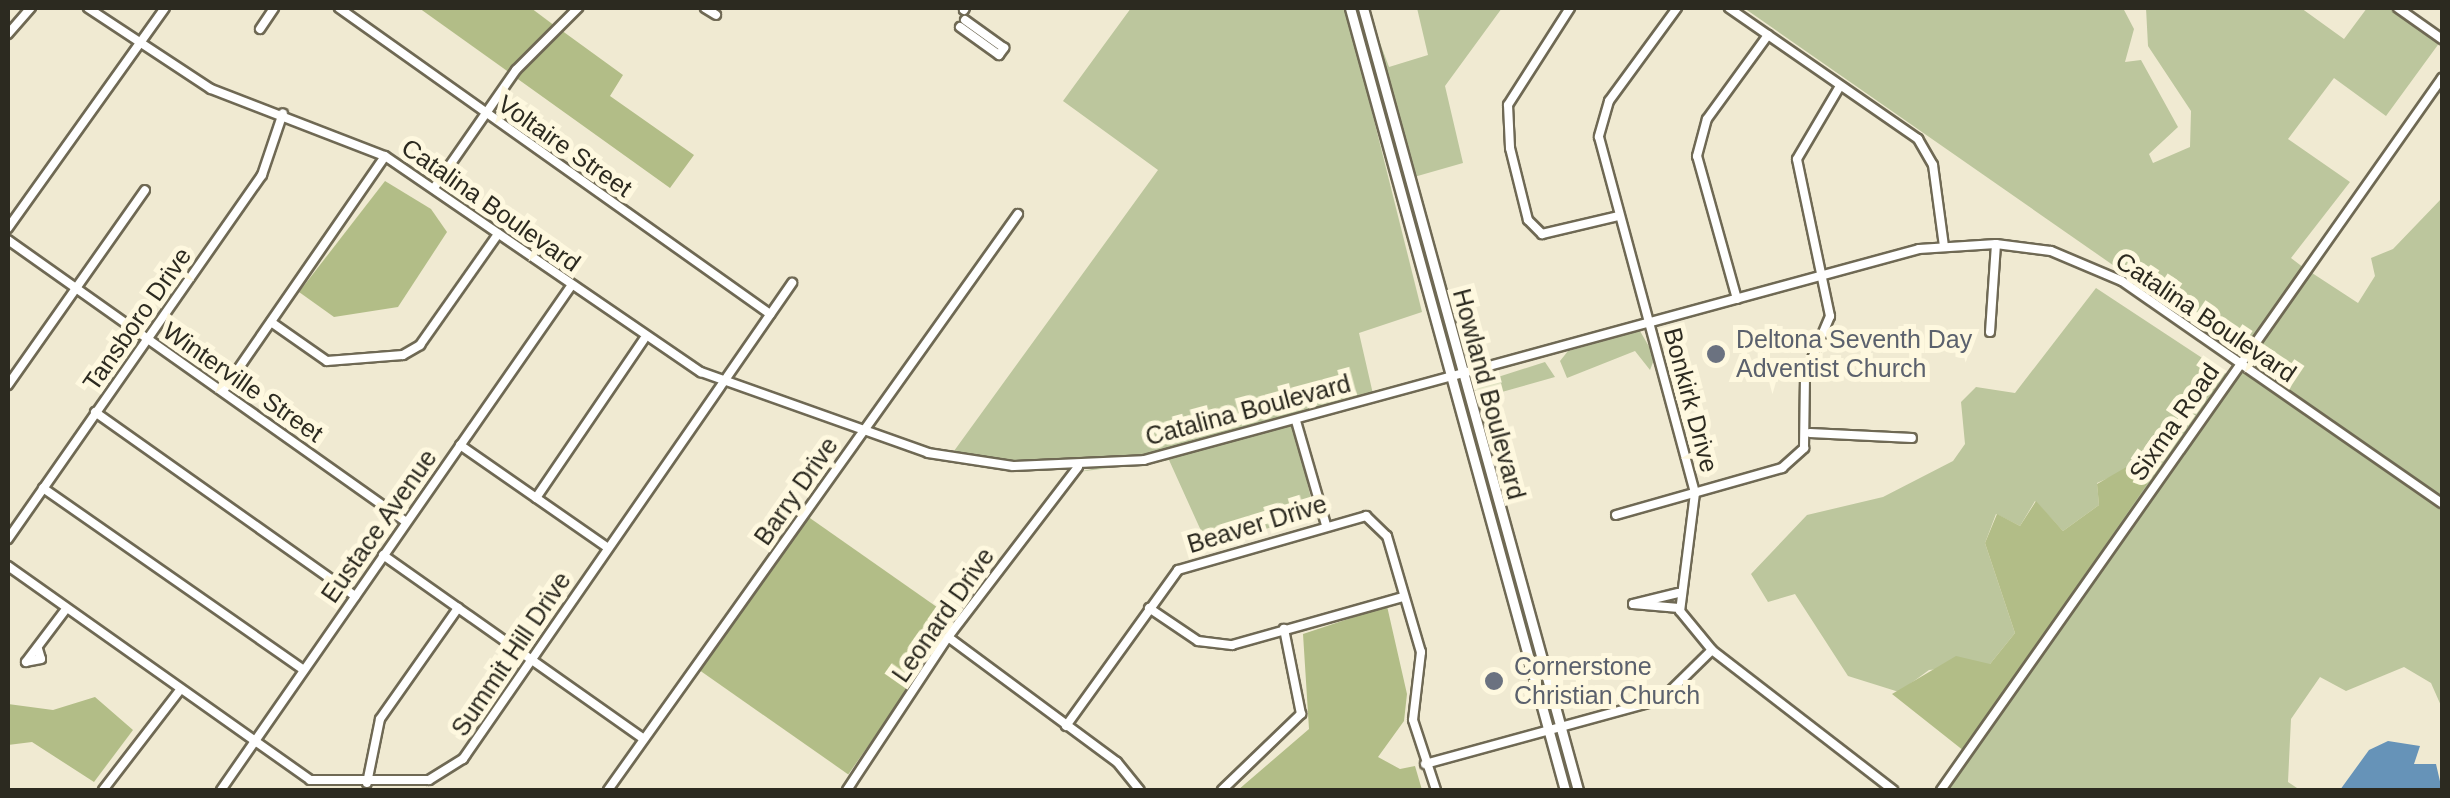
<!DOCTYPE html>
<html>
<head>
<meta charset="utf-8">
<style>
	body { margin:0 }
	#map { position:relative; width:2450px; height:798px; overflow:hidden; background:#f0ead2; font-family:Arial,sans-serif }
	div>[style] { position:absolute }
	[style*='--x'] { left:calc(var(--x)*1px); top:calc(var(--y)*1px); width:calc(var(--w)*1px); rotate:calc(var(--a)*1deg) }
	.green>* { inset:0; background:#bcc69d }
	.forest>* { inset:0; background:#b2bd87; transform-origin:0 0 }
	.water>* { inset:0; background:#6693b8 }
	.roads { filter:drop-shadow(2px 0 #6f6954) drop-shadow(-2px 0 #6f6954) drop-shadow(0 2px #6f6954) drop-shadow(0 -2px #6f6954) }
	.minor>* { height:8px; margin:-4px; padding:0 4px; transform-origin:4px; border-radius:4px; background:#fff }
	.major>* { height:9px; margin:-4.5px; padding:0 4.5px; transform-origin:4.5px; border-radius:4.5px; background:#fff }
	.dots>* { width:28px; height:28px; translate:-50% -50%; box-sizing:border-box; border:5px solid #fef8df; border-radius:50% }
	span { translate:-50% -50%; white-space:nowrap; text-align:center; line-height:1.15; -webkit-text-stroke:10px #fef8df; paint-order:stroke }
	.street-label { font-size:25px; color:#2c2a20 }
	.worship-label { font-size:25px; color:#5b616d }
	.left { translate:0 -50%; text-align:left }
	.frame { position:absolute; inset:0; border:10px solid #2c2a20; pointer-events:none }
</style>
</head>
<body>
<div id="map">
	<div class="green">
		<i style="clip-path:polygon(1131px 8px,1346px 8px,1422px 312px,1359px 333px,1373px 394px,1295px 417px,1144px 456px,1014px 462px,954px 451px,1158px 170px,1063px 101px)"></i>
		<i style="clip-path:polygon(1367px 8px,1389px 67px,1428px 55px,1417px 8px,1502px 8px,1445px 86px,1463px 163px,1414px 177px)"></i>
		<i style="clip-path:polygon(1744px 8px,2123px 8px,2134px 29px,2125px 62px,2141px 60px,2178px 127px,2149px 154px,2153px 163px,2190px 147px,2191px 111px,2148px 46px,2146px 8px,2301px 8px,2344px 39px,2367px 8px,2391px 8px,2440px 42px,2386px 116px,2334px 78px,2288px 139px,2350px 182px,2291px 258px,2304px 268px,2242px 355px)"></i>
		<i style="clip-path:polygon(2442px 198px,2442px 498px,2245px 362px,2309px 271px,2358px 303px,2375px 276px,2371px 258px,2393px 249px)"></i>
		<i style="clip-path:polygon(2096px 288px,2228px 375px,1936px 790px,2168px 452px,2097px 483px,2099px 505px,2063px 531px,2035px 501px,2020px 526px,1996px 514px,1985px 543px,2015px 633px,1990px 664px,1929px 670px,1899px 692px,1848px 676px,1795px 594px,1768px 602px,1751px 574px,1807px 515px,1883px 497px,1953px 461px,1965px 444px,1961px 402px,1976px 387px,2015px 393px)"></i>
		<i style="clip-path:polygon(1640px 331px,1655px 357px,1650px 370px,1635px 351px,1567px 378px,1560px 361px,1568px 351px)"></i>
		<i style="clip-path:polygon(1545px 362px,1555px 377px,1484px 397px,1515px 487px,1503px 491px,1473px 385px)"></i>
		<i style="clip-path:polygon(2241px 368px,2442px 507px,2442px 708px,2431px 683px,2404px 667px,2346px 691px,2320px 677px,2291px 719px,2288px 782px,2300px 790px,1945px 790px)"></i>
		<i style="clip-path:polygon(1294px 425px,1315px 516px,1207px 544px,1169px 460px,1078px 472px)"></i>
	</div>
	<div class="forest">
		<i style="clip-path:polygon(419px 8px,531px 8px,555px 26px,510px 73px)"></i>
		<i style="clip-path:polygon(561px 30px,623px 75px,610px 96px,694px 155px,670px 188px,515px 77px)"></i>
		<i style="clip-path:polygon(385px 181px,431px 209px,447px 232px,398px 307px,334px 317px,299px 292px)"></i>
		<i style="clip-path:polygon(2161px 447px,2169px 452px,1964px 751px,1892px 694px,1956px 656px,1990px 664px,2015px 633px,1985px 543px,1997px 514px,2020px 526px,2036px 501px,2063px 531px,2099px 505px,2097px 484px)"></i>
		<i style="left:807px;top:516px;width:182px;height:188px;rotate:35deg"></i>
		<i style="clip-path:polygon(1387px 606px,1407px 694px,1404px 721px,1378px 757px,1400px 769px,1415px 766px,1422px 790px,1238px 790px,1309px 729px,1303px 634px)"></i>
		<i style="clip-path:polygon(95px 697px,133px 730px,94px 782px,32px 742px,8px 745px,8px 704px,53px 710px)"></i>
	</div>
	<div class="water">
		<i style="clip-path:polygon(2388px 741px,2420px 746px,2414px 764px,2436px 764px,2442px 790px,2340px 790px,2369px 750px)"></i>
	</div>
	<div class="roads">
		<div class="minor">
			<i style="--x:88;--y:8;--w:147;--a:33.4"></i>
			<i style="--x:211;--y:89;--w:186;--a:21.1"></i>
			<i style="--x:385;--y:156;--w:383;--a:34.4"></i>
			<i style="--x:701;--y:372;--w:241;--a:19.6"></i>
			<i style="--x:928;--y:453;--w:86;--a:8.7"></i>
			<i style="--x:1013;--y:466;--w:131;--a:-2.6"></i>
			<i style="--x:1144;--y:460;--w:803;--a:-15.23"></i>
			<i style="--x:1919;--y:249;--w:77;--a:-3.7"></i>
			<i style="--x:1996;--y:244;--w:55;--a:7.3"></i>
			<i style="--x:2051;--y:251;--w:77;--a:22.9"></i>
			<i style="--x:2122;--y:281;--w:389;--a:34.8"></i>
			<i style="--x:339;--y:8;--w:529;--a:35.37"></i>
			<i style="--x:705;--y:8;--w:13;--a:32"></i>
			<i style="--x:1570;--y:8;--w:115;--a:122.6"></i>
			<i style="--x:1508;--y:105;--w:43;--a:87.3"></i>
			<i style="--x:1510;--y:148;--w:74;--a:76"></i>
			<i style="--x:1528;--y:220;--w:20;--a:45"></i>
			<i style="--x:1542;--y:234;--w:78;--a:-13.3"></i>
			<i style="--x:1677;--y:8;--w:115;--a:126.2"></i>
			<i style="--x:1609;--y:101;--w:37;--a:106"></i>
			<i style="--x:1599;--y:137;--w:369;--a:74.9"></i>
			<i style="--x:1695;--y:493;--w:119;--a:97.2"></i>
			<i style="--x:1680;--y:611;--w:50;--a:50.6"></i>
			<i style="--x:1712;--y:650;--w:229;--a:37.7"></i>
			<i style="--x:1729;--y:8;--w:230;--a:34.7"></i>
			<i style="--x:1918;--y:139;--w:30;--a:60"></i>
			<i style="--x:1933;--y:165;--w:82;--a:82.3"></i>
			<i style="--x:2398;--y:8;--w:54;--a:35.2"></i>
			<i style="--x:964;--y:10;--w:2;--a:-63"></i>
			<i style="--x:960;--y:27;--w:48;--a:35.7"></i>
			<i style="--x:999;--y:55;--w:9;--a:-54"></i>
			<i style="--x:1004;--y:48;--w:48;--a:-144.3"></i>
			<i style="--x:260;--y:29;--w:25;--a:-56"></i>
			<i style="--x:8;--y:34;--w:35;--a:-49"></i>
			<i style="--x:434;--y:188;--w:144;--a:-55.2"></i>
			<i style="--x:516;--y:70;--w:88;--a:-45"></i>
			<i style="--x:8;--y:228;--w:270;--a:-54.5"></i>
			<i style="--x:8;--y:240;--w:488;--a:35.3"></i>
			<i style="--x:1737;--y:299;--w:148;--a:-105.6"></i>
			<i style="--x:1697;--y:156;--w:38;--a:-75"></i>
			<i style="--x:1707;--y:119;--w:104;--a:-54"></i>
			<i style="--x:271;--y:322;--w:68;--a:34.9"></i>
			<i style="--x:327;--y:361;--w:76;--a:-4.5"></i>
			<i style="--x:403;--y:355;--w:20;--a:-30"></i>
			<i style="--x:420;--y:345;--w:136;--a:-54.9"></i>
			<i style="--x:1990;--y:332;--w:88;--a:-86.1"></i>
			<i style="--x:8;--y:385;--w:238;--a:-54.9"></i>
			<i style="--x:223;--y:391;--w:285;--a:-55.4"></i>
			<i style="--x:95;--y:412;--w:319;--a:35.3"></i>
			<i style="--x:1296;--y:421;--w:108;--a:73.9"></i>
			<i style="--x:1810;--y:433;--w:102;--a:2.8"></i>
			<i style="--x:460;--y:445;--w:180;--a:34.8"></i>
			<i style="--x:43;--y:488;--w:318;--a:34.9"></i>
			<i style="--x:536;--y:498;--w:192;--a:-55.8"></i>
			<i style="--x:1616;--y:515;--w:173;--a:-15.8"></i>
			<i style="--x:1782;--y:468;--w:30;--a:-42"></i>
			<i style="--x:1804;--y:448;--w:73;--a:-89.2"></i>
			<i style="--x:1805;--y:375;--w:64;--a:-67"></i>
			<i style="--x:1830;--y:316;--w:160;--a:-101.9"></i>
			<i style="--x:1797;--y:159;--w:85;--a:-59.5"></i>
			<i style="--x:8;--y:539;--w:444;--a:-55.1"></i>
			<i style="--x:262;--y:175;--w:65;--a:-71.3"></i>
			<i style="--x:383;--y:555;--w:319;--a:35.2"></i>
			<i style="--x:8;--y:566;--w:370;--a:35.3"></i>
			<i style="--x:310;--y:780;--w:119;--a:0"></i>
			<i style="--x:429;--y:780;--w:40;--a:-32"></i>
			<i style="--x:463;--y:759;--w:579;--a:-55.35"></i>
			<i style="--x:1678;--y:593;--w:46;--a:166.3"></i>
			<i style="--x:1633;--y:604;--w:46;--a:5"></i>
			<i style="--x:1149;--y:608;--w:59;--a:34"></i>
			<i style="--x:1198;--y:641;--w:34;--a:7"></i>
			<i style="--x:1232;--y:645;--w:178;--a:-15.7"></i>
			<i style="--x:948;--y:637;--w:210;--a:36.5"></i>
			<i style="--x:1117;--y:762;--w:36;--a:51"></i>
			<i style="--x:38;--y:649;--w:10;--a:73"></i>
			<i style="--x:41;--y:659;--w:15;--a:169"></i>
			<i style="--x:26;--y:662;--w:66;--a:-53"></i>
			<i style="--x:1066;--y:726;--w:192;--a:-54.3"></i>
			<i style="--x:1178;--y:570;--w:196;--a:-16"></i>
			<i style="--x:1366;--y:516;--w:29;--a:44"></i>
			<i style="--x:1387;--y:536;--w:121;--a:73.7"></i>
			<i style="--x:1421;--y:652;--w:68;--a:96.7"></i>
			<i style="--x:1413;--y:720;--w:74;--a:71.8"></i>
			<i style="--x:1425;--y:764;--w:246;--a:-15.3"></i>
			<i style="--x:1662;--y:699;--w:70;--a:-44.4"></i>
			<i style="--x:367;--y:783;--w:65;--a:-78.5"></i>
			<i style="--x:380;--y:719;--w:136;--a:-54.9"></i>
			<i style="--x:103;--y:790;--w:126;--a:-52.4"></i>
			<i style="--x:221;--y:790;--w:614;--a:-55.22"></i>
			<i style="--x:608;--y:790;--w:707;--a:-54.56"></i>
			<i style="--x:847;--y:790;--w:183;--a:-56.6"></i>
			<i style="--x:948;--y:637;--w:214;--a:-52.6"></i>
			<i style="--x:1222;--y:790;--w:110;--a:-43.9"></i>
			<i style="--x:1301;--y:714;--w:87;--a:-101.3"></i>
			<i style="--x:1941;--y:790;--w:871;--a:-54.87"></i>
		</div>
		<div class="major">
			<i style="--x:1350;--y:8;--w:811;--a:74.63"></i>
			<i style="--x:1363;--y:8;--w:811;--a:74.63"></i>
		</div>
	</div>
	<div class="dots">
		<i style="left:1716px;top:354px;background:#6b7280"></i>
		<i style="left:1494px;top:681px;background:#6b7280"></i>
	</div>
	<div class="street-label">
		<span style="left:565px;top:146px;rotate:35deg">Voltaire Street</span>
		<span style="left:491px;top:205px;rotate:35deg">Catalina Boulevard</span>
		<span style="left:2206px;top:317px;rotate:34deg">Catalina Boulevard</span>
		<span style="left:137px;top:319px;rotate:-55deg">Tansboro Drive</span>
		<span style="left:243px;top:382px;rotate:35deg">Winterville Street</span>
		<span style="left:1489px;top:394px;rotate:75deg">Howland Boulevard</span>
		<span style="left:1691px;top:400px;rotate:75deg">Bonkirk Drive</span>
		<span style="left:1248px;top:410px;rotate:-15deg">Catalina Boulevard</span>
		<span style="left:2174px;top:422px;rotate:-55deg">Sixma Road</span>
		<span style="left:796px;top:491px;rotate:-55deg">Barry Drive</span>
		<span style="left:1257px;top:524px;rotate:-17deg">Beaver Drive</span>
		<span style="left:379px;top:526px;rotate:-55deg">Eustace Avenue</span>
		<span style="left:943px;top:615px;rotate:-55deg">Leonard Drive</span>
		<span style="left:511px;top:654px;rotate:-56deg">Summit Hill Drive</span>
	</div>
	<div class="worship-label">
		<span class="left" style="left:1736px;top:354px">Deltona Seventh Day<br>Adventist Church</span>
		<span class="left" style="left:1514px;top:681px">Cornerstone<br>Christian Church</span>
	</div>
	<div class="frame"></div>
</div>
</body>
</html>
